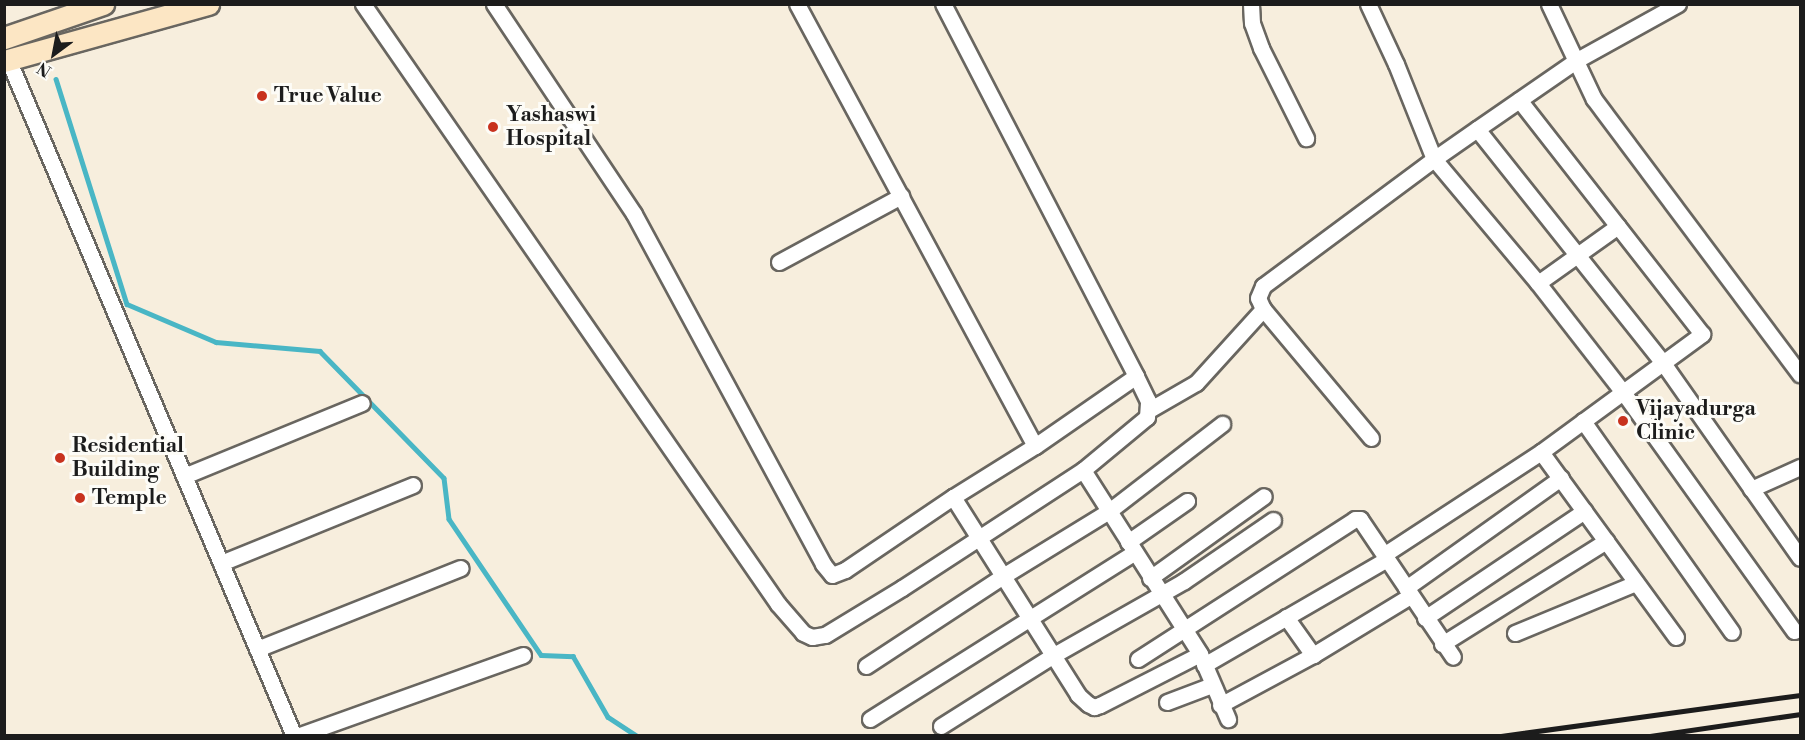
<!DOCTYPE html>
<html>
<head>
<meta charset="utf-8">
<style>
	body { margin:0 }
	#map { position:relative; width:1805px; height:740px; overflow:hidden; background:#f7eedd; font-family:"Libre Bodoni",serif }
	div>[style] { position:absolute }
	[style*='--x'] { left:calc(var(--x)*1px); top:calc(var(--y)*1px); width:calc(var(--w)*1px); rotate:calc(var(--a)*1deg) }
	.stream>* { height:4.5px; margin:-2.25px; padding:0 2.25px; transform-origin:2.25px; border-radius:2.25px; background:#49b6c5 }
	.roads { filter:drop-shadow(2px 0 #696660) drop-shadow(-2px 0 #696660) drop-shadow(0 2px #696660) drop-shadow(0 -2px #696660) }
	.minor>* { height:15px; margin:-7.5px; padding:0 7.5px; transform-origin:7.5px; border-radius:7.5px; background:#fff }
	.secondary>* { height:21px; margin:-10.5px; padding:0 10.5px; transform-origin:10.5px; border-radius:10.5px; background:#fce6c4 }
	.rail>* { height:4.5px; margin:-2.25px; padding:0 2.25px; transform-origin:2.25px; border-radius:2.25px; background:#1c1c1c }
	.dots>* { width:16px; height:16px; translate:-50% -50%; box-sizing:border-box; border:3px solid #fdfcf7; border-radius:50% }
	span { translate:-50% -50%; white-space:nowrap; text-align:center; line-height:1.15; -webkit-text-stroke:6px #fdfcf7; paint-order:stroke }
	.poi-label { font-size:21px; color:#1c1c1c; font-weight:700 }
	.left { translate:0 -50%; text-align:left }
	.frame { position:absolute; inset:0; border:6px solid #1c1c1c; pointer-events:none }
	.north { position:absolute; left:24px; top:24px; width:60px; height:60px; -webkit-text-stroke:4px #fdfcf7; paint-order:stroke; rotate:212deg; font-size:16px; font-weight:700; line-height:24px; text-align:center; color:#1c1c1c }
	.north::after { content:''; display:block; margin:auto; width:21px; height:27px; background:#1c1c1c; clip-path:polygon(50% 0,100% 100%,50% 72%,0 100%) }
</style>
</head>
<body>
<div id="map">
	<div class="stream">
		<i style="--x:56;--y:79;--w:236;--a:72.5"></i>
		<i style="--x:127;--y:304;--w:97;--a:23.1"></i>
		<i style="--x:216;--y:342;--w:104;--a:4.9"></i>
		<i style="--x:320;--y:351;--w:177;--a:45.7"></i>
		<i style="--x:444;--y:478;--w:41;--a:83"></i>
		<i style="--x:449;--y:519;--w:164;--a:55.9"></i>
		<i style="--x:541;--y:655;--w:32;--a:2"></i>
		<i style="--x:573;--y:656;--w:70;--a:60.2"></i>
		<i style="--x:608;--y:717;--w:35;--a:33"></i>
	</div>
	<div class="roads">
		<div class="minor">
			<i style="--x:363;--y:4;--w:730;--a:55.33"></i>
			<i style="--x:778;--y:604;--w:38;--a:49"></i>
			<i style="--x:803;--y:633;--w:10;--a:24"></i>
			<i style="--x:812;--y:637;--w:13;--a:-9"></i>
			<i style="--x:825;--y:635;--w:90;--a:-31.4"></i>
			<i style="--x:902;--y:588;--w:216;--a:-33.1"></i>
			<i style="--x:1083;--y:470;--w:83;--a:-39.6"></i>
			<i style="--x:1147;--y:417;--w:16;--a:-86"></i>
			<i style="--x:1148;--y:401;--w:28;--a:-116"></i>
			<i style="--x:494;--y:4;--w:252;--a:56.3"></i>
			<i style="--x:634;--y:214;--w:398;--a:61.6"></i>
			<i style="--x:823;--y:564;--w:14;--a:51"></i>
			<i style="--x:832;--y:575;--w:14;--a:-21"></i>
			<i style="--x:845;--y:570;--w:130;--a:-34.1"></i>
			<i style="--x:953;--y:497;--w:97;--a:-31.9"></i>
			<i style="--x:1035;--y:446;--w:123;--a:-34.7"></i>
			<i style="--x:1136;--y:376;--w:419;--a:-117.4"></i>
			<i style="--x:797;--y:4;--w:502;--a:61.7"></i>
			<i style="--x:1251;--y:4;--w:19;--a:87"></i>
			<i style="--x:1252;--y:23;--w:27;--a:70"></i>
			<i style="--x:1261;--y:48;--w:101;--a:63.4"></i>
			<i style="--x:1368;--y:4;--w:66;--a:65"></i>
			<i style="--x:1396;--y:64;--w:102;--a:68.2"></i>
			<i style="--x:1434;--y:159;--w:52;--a:-34.9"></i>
			<i style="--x:1549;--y:4;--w:105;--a:64.7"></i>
			<i style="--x:1594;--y:99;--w:344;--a:53.2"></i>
			<i style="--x:1678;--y:4;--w:115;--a:151"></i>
			<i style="--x:1577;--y:60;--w:121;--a:145.4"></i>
			<i style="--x:1477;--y:129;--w:299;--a:51.5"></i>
			<i style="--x:1663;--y:363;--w:238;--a:54.9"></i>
			<i style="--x:8;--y:59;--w:735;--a:67.1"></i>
			<i style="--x:779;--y:262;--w:139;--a:-28.4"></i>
			<i style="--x:1538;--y:283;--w:98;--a:-35.5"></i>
			<i style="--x:1149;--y:410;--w:54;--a:-29.9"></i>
			<i style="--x:1196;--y:383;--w:100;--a:-47.8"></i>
			<i style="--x:1583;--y:421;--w:258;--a:54.8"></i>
			<i style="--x:1371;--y:438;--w:168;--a:-129.9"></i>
			<i style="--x:1263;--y:309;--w:12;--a:-114"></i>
			<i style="--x:1258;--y:298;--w:13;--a:-67"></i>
			<i style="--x:1263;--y:286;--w:213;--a:-36.6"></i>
			<i style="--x:1434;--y:159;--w:162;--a:50"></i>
			<i style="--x:1538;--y:283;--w:138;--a:52.1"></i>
			<i style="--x:1623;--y:392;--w:294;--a:54.4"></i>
			<i style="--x:1541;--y:452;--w:229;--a:53.9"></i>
			<i style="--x:1083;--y:470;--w:218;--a:57.5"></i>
			<i style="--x:1200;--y:654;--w:71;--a:66.7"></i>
			<i style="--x:184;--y:476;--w:192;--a:-22.3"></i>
			<i style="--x:1751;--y:489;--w:54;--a:-24.2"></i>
			<i style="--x:953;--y:497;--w:234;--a:57.7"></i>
			<i style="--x:1078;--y:695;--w:13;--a:42"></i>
			<i style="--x:1088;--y:704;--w:7;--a:27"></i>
			<i style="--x:1094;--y:707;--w:6;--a:-18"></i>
			<i style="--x:1100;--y:705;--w:112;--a:-27"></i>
			<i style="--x:1128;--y:542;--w:72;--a:-34.8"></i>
			<i style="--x:1385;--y:554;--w:186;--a:-33.2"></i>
			<i style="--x:1541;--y:452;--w:200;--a:-36.2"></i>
			<i style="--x:1702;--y:334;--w:297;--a:-128"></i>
			<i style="--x:221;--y:563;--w:207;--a:-22.1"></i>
			<i style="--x:1150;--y:578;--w:140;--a:-35.7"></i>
			<i style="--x:1406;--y:588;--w:190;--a:-35.4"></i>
			<i style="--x:1286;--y:617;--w:47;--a:54.6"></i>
			<i style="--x:1425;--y:618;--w:192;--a:-33.9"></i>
			<i style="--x:1515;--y:633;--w:131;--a:-22.5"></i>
			<i style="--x:1442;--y:644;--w:194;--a:-32.1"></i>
			<i style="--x:257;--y:649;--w:219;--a:-21.7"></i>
			<i style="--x:1138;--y:659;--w:258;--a:-32.8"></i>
			<i style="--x:1355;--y:519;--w:5;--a:0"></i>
			<i style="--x:1360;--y:519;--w:166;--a:56"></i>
			<i style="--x:1204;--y:665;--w:211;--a:-30.1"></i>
			<i style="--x:866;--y:666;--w:164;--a:-33.3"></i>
			<i style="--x:1003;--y:576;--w:124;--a:-31.5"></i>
			<i style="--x:1109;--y:511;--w:143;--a:-37.6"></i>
			<i style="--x:1167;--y:702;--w:48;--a:-20.7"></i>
			<i style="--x:1220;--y:705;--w:106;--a:-28.3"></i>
			<i style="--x:1313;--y:655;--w:114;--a:-31.3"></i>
			<i style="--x:870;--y:719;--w:313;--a:-32.2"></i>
			<i style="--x:941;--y:726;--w:131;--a:-32.2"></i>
			<i style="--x:1052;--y:656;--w:152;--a:-29.6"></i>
			<i style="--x:1184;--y:581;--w:108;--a:-34.4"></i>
			<i style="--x:297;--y:736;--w:240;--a:-19.7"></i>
		</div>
		<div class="secondary">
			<i style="--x:4;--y:38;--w:105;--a:-19"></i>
			<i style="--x:4;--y:61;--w:212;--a:-15.6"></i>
		</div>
	</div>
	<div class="rail">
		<i style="--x:1501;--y:736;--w:302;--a:-7.8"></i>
		<i style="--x:1650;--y:736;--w:152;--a:-8.3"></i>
	</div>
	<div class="dots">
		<i style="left:262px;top:96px;background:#c8321e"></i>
		<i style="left:493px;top:127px;background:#c8321e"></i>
		<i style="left:1623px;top:421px;background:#c8321e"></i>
		<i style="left:60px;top:458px;background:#c8321e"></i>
		<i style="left:80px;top:498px;background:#c8321e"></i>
	</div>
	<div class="poi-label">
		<span class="left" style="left:274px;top:96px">True Value</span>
		<span class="left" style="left:506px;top:127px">Yashaswi<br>Hospital</span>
		<span class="left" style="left:1636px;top:421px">Vijayadurga<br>Clinic</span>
		<span class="left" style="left:72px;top:458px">Residential<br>Building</span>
		<span class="left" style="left:92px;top:498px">Temple</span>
	</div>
	<div class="frame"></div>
	<div class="north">N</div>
</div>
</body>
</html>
